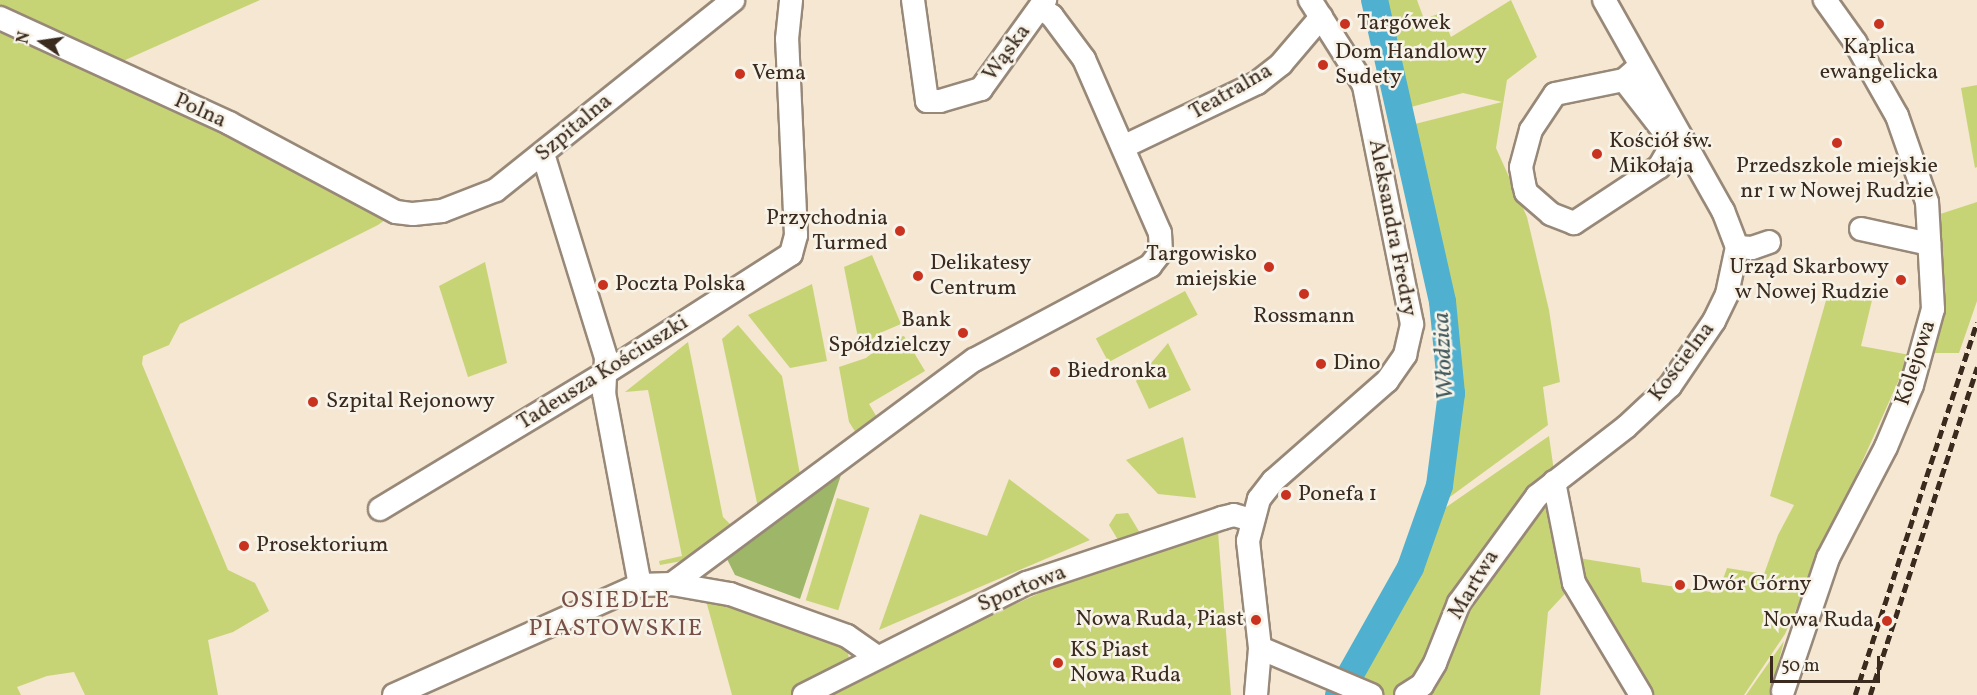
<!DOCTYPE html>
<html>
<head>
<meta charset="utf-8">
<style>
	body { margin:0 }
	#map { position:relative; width:1977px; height:695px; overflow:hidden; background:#f5e7d2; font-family:Vollkorn,serif }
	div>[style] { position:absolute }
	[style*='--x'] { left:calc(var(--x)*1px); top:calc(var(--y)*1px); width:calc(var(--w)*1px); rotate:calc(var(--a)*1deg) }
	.green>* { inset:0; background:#c7d476; transform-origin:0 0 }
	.forest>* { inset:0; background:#9db667 }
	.river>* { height:27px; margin:-13.5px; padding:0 13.5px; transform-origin:13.5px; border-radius:13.5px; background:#50b0cf }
	.roads { filter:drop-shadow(2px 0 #988878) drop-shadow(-2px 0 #988878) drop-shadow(0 2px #988878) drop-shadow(0 -2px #988878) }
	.minor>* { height:22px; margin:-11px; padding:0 11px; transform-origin:11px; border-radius:11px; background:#fff }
	.rail>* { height:4.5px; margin-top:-2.25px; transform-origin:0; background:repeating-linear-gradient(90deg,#3b2a1e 0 9px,transparent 0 13.5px) }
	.dots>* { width:16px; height:16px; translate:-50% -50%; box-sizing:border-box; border:3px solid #f7f3e8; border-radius:50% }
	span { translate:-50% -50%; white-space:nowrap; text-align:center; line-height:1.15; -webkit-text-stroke:5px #f7f3e8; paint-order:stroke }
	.poi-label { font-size:22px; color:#3b2a1e }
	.left { translate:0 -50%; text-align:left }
	.right { translate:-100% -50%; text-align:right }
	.street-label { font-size:22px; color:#3b2a1e }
	.water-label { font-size:24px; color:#42595c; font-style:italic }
	.neighbourhood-label { font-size:24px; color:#774f47; letter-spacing:1.5px }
	.north { position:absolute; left:12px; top:12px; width:60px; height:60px; -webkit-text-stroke:4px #f7f3e8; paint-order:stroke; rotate:283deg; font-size:16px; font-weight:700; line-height:24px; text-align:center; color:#3b2a1e }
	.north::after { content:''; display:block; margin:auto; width:21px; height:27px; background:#3b2a1e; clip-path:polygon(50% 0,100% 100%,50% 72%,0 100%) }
	.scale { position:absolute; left:1770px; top:656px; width:110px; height:27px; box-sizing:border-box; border:3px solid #3b2a1e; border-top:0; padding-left:8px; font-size:18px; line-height:21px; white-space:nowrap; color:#3b2a1e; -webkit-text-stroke:4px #f7f3e8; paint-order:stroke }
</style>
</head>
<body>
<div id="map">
	<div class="green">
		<i style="clip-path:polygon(0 0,260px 0,114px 65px,396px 212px,378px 225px,180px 324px,169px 345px,143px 356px,142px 364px,228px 570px,255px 583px,269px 611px,233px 632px,208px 640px,218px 695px,85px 695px,74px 672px,47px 676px,17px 687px,21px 695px,0 695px)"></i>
		<i style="clip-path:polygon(evenodd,1374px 0,1417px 0,1424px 19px,1441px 13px,1451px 37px,1511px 0,1537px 57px,1507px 80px,1496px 148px,1527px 217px,1549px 310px,1560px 382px,1543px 387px,1548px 425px,1443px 502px,1442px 510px,1549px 436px,1566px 556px,1640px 568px,1642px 582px,1718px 593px,1727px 568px,1764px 574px,1778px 535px,1794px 505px,1770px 496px,1827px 297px,1874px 292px,1861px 346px,1910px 355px,1785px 634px,1744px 695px,1641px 695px,1574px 584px,1548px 612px,1540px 695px,1354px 695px,1343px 690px,1349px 671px,1410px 567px,1439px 485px,1451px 393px,1442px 301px,1374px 0,1463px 93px,1502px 102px,1415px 124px,1411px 107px,1463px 93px)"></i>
		<i style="clip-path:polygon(1977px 85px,1977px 167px,1975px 168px,1961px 88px)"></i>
		<i style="clip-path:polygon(1977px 202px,1977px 301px,1959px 353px,1914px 353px,1931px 275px,1928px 218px)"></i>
		<i style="clip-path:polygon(872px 255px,901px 324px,880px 333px,860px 348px,844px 267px)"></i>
		<i style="clip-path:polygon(485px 262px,507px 363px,468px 377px,439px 286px)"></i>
		<i style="clip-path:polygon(812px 284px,827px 361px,790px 368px,748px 315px)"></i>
		<i style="left:1185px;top:291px;width:27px;height:101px;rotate:62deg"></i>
		<i style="clip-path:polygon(738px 325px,782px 376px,801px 480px,759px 512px,722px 339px)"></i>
		<i style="clip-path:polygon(904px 336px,925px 371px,869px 404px,881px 424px,860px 439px,849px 422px,839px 367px,866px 358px,890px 339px)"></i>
		<i style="clip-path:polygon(688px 342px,723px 517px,733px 527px,698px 558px,660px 565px,659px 561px,682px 556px,648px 390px,625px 392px)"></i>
		<i style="clip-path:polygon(1168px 343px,1191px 390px,1149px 409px,1136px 381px)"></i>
		<i style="clip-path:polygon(1183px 437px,1196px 498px,1158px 494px,1126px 460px)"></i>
		<i style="clip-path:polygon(1009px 479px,1090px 540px,879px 630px,920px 514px,987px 536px)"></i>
		<i style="left:837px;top:498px;width:34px;height:107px;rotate:17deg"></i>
		<i style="clip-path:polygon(1128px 513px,1140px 533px,1118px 540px,1109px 525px,1116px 514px)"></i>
		<i style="clip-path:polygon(1218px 532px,1231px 695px,827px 695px,944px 636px,1073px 578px)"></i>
		<i style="clip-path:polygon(705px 597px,847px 647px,849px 659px,837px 675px,791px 695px,732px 695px)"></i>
		<i style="clip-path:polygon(1784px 641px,1770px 695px,1746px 695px)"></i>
	</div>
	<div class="forest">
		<i style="clip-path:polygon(835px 473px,841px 475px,800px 599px,735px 575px,725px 555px)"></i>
	</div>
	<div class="river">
		<i style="--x:1338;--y:695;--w:147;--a:-60.6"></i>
		<i style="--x:1410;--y:567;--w:87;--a:-70.5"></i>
		<i style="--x:1439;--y:485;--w:93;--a:-82.6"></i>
		<i style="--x:1451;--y:393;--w:92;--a:-95.6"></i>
		<i style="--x:1442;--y:301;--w:309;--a:-102.7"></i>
	</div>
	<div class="roads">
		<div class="minor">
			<i style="--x:913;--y:0;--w:102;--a:82.1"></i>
			<i style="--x:927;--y:101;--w:13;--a:0"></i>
			<i style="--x:940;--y:101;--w:43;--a:-16.3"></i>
			<i style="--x:981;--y:89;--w:110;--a:-54.3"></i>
			<i style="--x:0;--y:18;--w:252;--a:24.6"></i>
			<i style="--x:229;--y:123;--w:189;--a:28.1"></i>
			<i style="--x:396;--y:212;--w:17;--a:7"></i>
			<i style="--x:413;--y:214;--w:29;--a:-6"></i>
			<i style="--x:442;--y:211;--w:58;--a:-21.3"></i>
			<i style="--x:496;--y:190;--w:304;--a:-38.7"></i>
			<i style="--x:1624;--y:80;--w:68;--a:52.1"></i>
			<i style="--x:1666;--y:134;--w:16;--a:79"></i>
			<i style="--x:1669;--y:150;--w:20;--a:120"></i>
			<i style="--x:1659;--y:167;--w:102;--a:146.6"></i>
			<i style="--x:1574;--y:223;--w:25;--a:-159"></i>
			<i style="--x:1551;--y:214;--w:33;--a:-139"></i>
			<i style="--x:1526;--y:192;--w:8;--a:-104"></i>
			<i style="--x:1524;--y:184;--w:17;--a:-100"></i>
			<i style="--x:1521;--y:167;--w:38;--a:-75"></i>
			<i style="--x:1531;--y:130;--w:43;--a:-56.3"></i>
			<i style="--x:1555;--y:94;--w:70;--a:-11.5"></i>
			<i style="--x:1624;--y:80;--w:20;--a:-41"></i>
			<i style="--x:1125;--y:146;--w:146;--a:-25.5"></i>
			<i style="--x:1257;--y:83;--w:31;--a:-38"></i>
			<i style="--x:1281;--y:64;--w:62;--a:-49.6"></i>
			<i style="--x:543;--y:154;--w:214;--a:72.8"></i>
			<i style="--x:606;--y:358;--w:35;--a:93"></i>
			<i style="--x:604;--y:393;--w:195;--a:79.4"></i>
			<i style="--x:1861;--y:229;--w:70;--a:12.4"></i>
			<i style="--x:1737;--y:247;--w:15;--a:4"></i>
			<i style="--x:1752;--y:248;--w:18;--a:-19"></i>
			<i style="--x:1554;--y:482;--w:103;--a:78.8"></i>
			<i style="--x:1574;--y:583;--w:131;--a:59.1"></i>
			<i style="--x:380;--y:509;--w:259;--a:-31.1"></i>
			<i style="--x:602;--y:375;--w:224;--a:-32.6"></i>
			<i style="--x:791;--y:254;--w:20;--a:-75"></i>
			<i style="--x:796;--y:235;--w:196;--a:-92.6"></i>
			<i style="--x:787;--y:39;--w:39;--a:-84"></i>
			<i style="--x:672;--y:584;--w:376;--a:-36.6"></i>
			<i style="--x:974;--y:360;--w:200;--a:-28.1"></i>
			<i style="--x:1150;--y:266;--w:18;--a:-52"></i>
			<i style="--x:1161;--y:252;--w:19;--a:-93"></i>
			<i style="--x:1160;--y:233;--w:190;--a:-113.6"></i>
			<i style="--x:1084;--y:59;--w:54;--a:-126.7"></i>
			<i style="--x:1052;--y:16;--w:14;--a:-146"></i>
			<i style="--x:1260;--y:648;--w:121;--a:22.9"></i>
			<i style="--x:1783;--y:691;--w:140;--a:-71.3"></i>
			<i style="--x:1828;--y:558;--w:125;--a:-62.4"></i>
			<i style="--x:1886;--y:447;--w:67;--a:-67.2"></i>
			<i style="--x:1912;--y:385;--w:79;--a:-74.6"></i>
			<i style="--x:1933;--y:309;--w:107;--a:-93.2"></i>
			<i style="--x:1927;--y:202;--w:91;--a:-109.2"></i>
			<i style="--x:1897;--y:116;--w:85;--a:-119.6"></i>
			<i style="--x:1855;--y:42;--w:52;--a:-125.5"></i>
			<i style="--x:394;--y:695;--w:269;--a:-24.1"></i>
			<i style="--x:640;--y:585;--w:32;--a:-2"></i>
			<i style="--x:672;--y:584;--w:59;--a:9.8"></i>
			<i style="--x:730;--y:594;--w:124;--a:19.7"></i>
			<i style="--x:847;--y:636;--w:35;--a:35"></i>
			<i style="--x:804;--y:695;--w:250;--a:-26.7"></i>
			<i style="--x:1027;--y:583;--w:206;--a:-18.4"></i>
			<i style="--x:1222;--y:518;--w:12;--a:-14"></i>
			<i style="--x:1234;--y:515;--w:18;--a:16"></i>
			<i style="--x:1256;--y:695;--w:47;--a:-85.1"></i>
			<i style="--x:1260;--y:648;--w:108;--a:-96.4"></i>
			<i style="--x:1248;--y:541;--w:43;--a:-75.3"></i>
			<i style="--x:1259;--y:499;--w:23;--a:-52"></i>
			<i style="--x:1273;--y:481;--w:152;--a:-41.3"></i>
			<i style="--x:1387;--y:381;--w:32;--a:-55"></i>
			<i style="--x:1405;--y:355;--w:32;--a:-77"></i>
			<i style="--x:1412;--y:324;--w:244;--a:-101.4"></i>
			<i style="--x:1364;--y:85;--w:101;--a:-122.4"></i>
			<i style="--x:1406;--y:695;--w:19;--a:-32"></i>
			<i style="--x:1422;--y:685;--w:26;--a:-59"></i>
			<i style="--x:1435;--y:663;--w:65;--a:-68.2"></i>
			<i style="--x:1459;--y:603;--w:132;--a:-53.9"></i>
			<i style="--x:1537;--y:496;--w:113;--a:-37.8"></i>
			<i style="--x:1626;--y:427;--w:60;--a:-43"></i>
			<i style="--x:1670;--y:386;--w:78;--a:-55.9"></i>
			<i style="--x:1714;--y:321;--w:30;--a:-64"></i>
			<i style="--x:1727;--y:294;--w:48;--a:-78"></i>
			<i style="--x:1737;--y:247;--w:39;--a:-111"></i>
			<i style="--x:1723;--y:211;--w:242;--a:-119.4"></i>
		</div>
	</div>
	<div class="rail">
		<i style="--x:1855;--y:695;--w:392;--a:-71.9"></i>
		<i style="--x:1870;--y:695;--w:345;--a:-71.9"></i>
	</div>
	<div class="dots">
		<i style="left:1345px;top:24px;background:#c8321e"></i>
		<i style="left:1879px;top:24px;background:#c8321e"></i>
		<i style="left:1323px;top:65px;background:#c8321e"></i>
		<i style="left:740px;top:74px;background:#c8321e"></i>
		<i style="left:1837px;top:143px;background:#c8321e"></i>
		<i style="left:1597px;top:154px;background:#c8321e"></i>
		<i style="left:900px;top:231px;background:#c8321e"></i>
		<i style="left:1269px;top:267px;background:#c8321e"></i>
		<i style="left:918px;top:276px;background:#c8321e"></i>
		<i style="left:1901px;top:280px;background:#c8321e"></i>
		<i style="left:603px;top:285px;background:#c8321e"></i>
		<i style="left:1304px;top:294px;background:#c8321e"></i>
		<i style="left:963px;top:333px;background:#c8321e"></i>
		<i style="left:1321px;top:364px;background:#c8321e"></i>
		<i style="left:1055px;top:372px;background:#c8321e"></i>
		<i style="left:313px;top:402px;background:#c8321e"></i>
		<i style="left:1286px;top:495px;background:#c8321e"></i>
		<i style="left:244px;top:546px;background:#c8321e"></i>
		<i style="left:1680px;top:585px;background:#c8321e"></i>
		<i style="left:1256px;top:620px;background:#c8321e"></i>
		<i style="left:1887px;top:621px;background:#c8321e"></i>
		<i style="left:1058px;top:663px;background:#c8321e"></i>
	</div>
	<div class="poi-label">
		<span class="left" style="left:1357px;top:24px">Targówek</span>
		<span style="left:1879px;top:60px">Kaplica<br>ewangelicka</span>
		<span class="left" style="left:1335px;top:65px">Dom Handlowy<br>Sudety</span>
		<span class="left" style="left:752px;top:74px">Vema</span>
		<span class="left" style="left:1609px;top:154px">Kościół św.<br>Mikołaja</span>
		<span style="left:1837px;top:179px">Przedszkole miejskie<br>nr 1 w Nowej Rudzie</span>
		<span class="right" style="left:888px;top:231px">Przychodnia<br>Turmed</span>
		<span class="right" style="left:1257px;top:267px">Targowisko<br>miejskie</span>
		<span class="left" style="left:930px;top:276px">Delikatesy<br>Centrum</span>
		<span class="right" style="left:1889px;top:280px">Urząd Skarbowy<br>w Nowej Rudzie</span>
		<span class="left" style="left:615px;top:285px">Poczta Polska</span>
		<span style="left:1304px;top:317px">Rossmann</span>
		<span class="right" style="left:951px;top:333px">Bank<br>Spółdzielczy</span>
		<span class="left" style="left:1333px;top:364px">Dino</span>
		<span class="left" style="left:1067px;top:372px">Biedronka</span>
		<span class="left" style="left:326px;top:402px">Szpital Rejonowy</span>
		<span class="left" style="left:1298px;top:495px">Ponefa 1</span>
		<span class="left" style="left:256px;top:546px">Prosektorium</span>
		<span class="left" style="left:1692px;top:585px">Dwór Górny</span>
		<span class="right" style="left:1244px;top:620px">Nowa Ruda, Piast</span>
		<span class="right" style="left:1874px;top:621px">Nowa Ruda</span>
		<span class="left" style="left:1070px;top:663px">KS Piast<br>Nowa Ruda</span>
	</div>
	<div class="street-label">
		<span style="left:1007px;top:53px;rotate:-54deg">Wąska</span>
		<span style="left:1231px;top:92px;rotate:-30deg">Teatralna</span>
		<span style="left:200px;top:111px;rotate:24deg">Polna</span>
		<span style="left:574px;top:128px;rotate:-40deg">Szpitalna</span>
		<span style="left:1392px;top:228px;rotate:79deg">Aleksandra Fredry</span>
		<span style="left:1682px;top:362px;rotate:-53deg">Kościelna</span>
		<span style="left:1916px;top:363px;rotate:-72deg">Kolejowa</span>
		<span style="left:603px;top:373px;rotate:-32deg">Tadeusza Kościuszki</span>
		<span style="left:1474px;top:585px;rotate:-59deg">Martwa</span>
		<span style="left:1022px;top:589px;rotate:-22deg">Sportowa</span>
	</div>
	<div class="water-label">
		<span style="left:1445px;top:356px;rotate:-93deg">Włodzica</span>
	</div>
	<div class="neighbourhood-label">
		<span style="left:616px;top:616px">OSIEDLE<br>PIASTOWSKIE</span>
	</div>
	<div class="north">N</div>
	<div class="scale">50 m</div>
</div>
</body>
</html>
